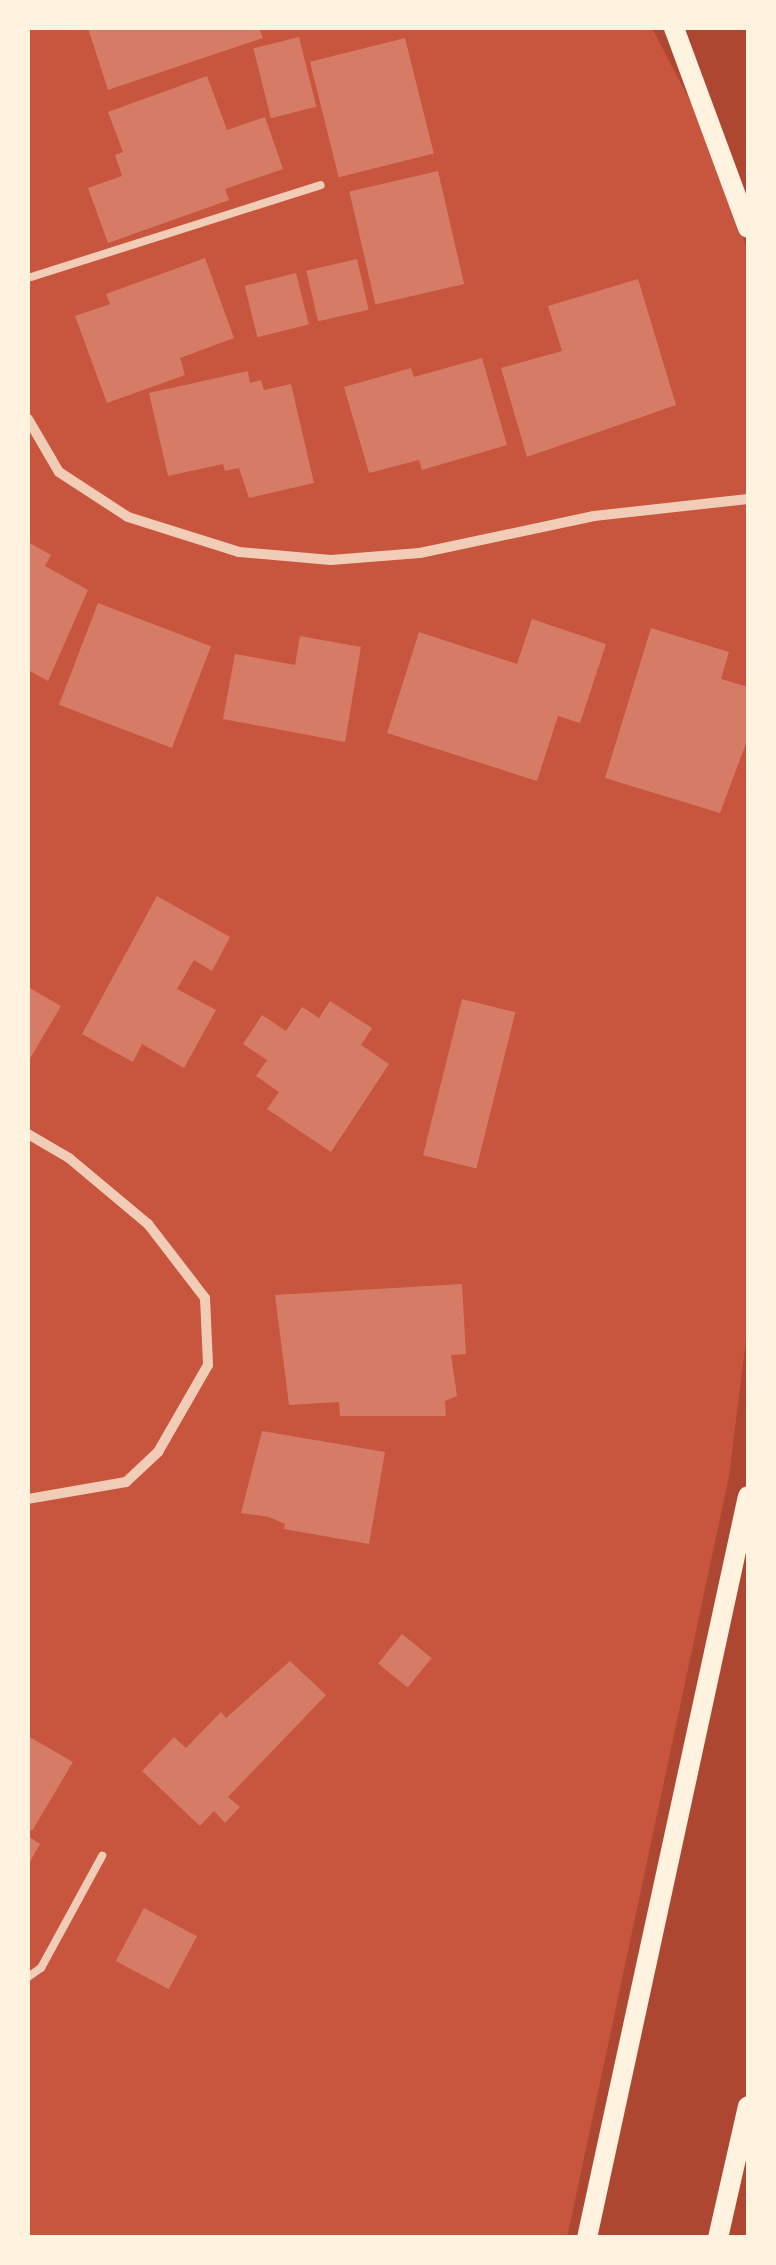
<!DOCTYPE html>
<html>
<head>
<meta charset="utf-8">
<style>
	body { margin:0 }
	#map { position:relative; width:776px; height:2265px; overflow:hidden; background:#c8553d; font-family:Cabin,sans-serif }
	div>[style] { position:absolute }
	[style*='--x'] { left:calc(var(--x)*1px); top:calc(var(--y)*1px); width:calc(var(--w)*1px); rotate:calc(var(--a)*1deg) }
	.green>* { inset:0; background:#ae4732 }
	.building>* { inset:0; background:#d67c66; transform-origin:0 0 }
	.service>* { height:8px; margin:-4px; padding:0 4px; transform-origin:4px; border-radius:4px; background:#f1ccb7 }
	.minor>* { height:10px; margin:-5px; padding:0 5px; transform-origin:5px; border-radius:5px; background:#f1ccb7 }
	.secondary>* { height:20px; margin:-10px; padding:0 10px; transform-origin:10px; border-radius:10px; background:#fff3e0 }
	span { translate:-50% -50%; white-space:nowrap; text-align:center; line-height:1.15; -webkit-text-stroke:9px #fff3e0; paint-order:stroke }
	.frame { position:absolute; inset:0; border:30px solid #fff3e0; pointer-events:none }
</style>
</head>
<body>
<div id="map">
	<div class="green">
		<i style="clip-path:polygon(652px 28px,748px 28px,748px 252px,710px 139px)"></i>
		<i style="clip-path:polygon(748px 1324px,748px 2237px,567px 2238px,729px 1476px)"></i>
	</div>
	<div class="building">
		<i style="clip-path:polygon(88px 28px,259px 28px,263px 38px,108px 90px)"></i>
		<i style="left:299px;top:37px;width:72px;height:47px;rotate:76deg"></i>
		<i style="left:405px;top:38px;width:119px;height:98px;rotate:76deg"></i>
		<i style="clip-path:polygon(207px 76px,227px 130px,265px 117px,283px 169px,225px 189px,229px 200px,108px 243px,88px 188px,122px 176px,115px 155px,123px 152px,108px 112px)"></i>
		<i style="left:438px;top:171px;width:116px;height:91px;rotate:77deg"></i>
		<i style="clip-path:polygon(205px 258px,234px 338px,180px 358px,185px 375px,107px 403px,75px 316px,110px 304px,106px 294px)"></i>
		<i style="left:357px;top:259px;width:52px;height:52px;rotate:77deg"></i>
		<i style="left:296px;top:273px;width:53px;height:53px;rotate:76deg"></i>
		<i style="clip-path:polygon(638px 279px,676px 405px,527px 457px,501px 368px,562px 351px,548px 306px)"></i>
		<i style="clip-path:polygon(482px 358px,507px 445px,422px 470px,419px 460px,369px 473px,344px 387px,411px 368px,414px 377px)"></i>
		<i style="clip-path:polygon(248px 371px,250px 383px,261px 380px,264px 390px,291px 384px,314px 483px,249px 498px,239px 468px,225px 471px,223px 464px,168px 476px,149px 393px)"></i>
		<i style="clip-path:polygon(28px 542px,51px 555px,45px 566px,88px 590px,48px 681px,28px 670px)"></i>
		<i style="left:98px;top:603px;width:121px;height:109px;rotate:21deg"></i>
		<i style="clip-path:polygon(532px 619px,606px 644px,580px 723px,558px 716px,537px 781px,387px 733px,419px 632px,517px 664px)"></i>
		<i style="clip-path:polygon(651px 628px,729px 652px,721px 679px,748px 687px,748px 738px,720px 813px,605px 778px)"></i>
		<i style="clip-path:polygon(300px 636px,361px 647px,345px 742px,223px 719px,235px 654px,295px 665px)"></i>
		<i style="clip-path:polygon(157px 896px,230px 937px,212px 971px,194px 960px,177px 989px,216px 1010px,184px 1068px,142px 1044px,133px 1062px,82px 1034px)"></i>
		<i style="clip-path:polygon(28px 987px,61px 1006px,28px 1062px)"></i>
		<i style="left:462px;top:999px;width:55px;height:161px;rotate:14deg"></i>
		<i style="clip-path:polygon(330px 1001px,372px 1028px,361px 1045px,389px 1064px,331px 1152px,267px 1109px,279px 1092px,256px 1076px,267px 1060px,243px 1044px,262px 1015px,286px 1031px,302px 1007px,319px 1018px)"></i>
		<i style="clip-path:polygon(462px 1284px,466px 1354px,451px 1355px,457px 1396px,445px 1401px,446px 1416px,340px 1416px,339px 1402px,289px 1405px,275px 1295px)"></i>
		<i style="clip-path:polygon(262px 1431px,385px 1452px,369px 1544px,284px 1529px,285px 1524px,269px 1517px,241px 1513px)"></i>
		<i style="left:402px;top:1634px;width:38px;height:38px;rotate:39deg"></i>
		<i style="clip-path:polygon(290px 1661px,326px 1695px,228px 1797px,240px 1807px,225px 1823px,214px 1811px,200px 1826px,142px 1771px,174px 1737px,186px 1748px,221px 1712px,226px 1718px)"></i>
		<i style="clip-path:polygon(28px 1736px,73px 1762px,32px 1831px,28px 1828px)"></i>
		<i style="clip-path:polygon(28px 1836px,40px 1844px,28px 1865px)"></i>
		<i style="left:144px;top:1908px;width:60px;height:60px;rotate:28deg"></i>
	</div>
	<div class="service">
		<i style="--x:28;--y:278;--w:307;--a:-17.6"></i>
		<i style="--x:28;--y:1977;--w:16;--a:-35"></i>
		<i style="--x:41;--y:1968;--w:128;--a:-61.4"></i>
	</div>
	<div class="minor">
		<i style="--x:28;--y:419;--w:61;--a:59.7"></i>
		<i style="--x:59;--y:472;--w:82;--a:33.1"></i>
		<i style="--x:128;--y:517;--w:116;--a:17.5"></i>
		<i style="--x:239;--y:552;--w:92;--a:5"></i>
		<i style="--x:331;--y:560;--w:89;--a:-4.5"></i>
		<i style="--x:420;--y:553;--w:178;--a:-12"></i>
		<i style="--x:594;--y:516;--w:155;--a:-6.3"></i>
		<i style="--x:28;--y:1134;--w:48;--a:30.3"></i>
		<i style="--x:69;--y:1158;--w:103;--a:39.9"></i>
		<i style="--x:148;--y:1224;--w:93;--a:52.4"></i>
		<i style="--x:205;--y:1298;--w:67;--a:87.4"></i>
		<i style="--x:208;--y:1365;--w:100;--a:119.9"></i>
		<i style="--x:158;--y:1452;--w:44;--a:136.8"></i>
		<i style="--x:126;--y:1482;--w:99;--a:170.2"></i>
	</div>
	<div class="secondary">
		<i style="--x:674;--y:28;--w:213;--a:69.7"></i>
		<i style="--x:587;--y:2238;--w:759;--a:-77.76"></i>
		<i style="--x:718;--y:2238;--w:135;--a:-77.2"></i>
	</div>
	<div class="frame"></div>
</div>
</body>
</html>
